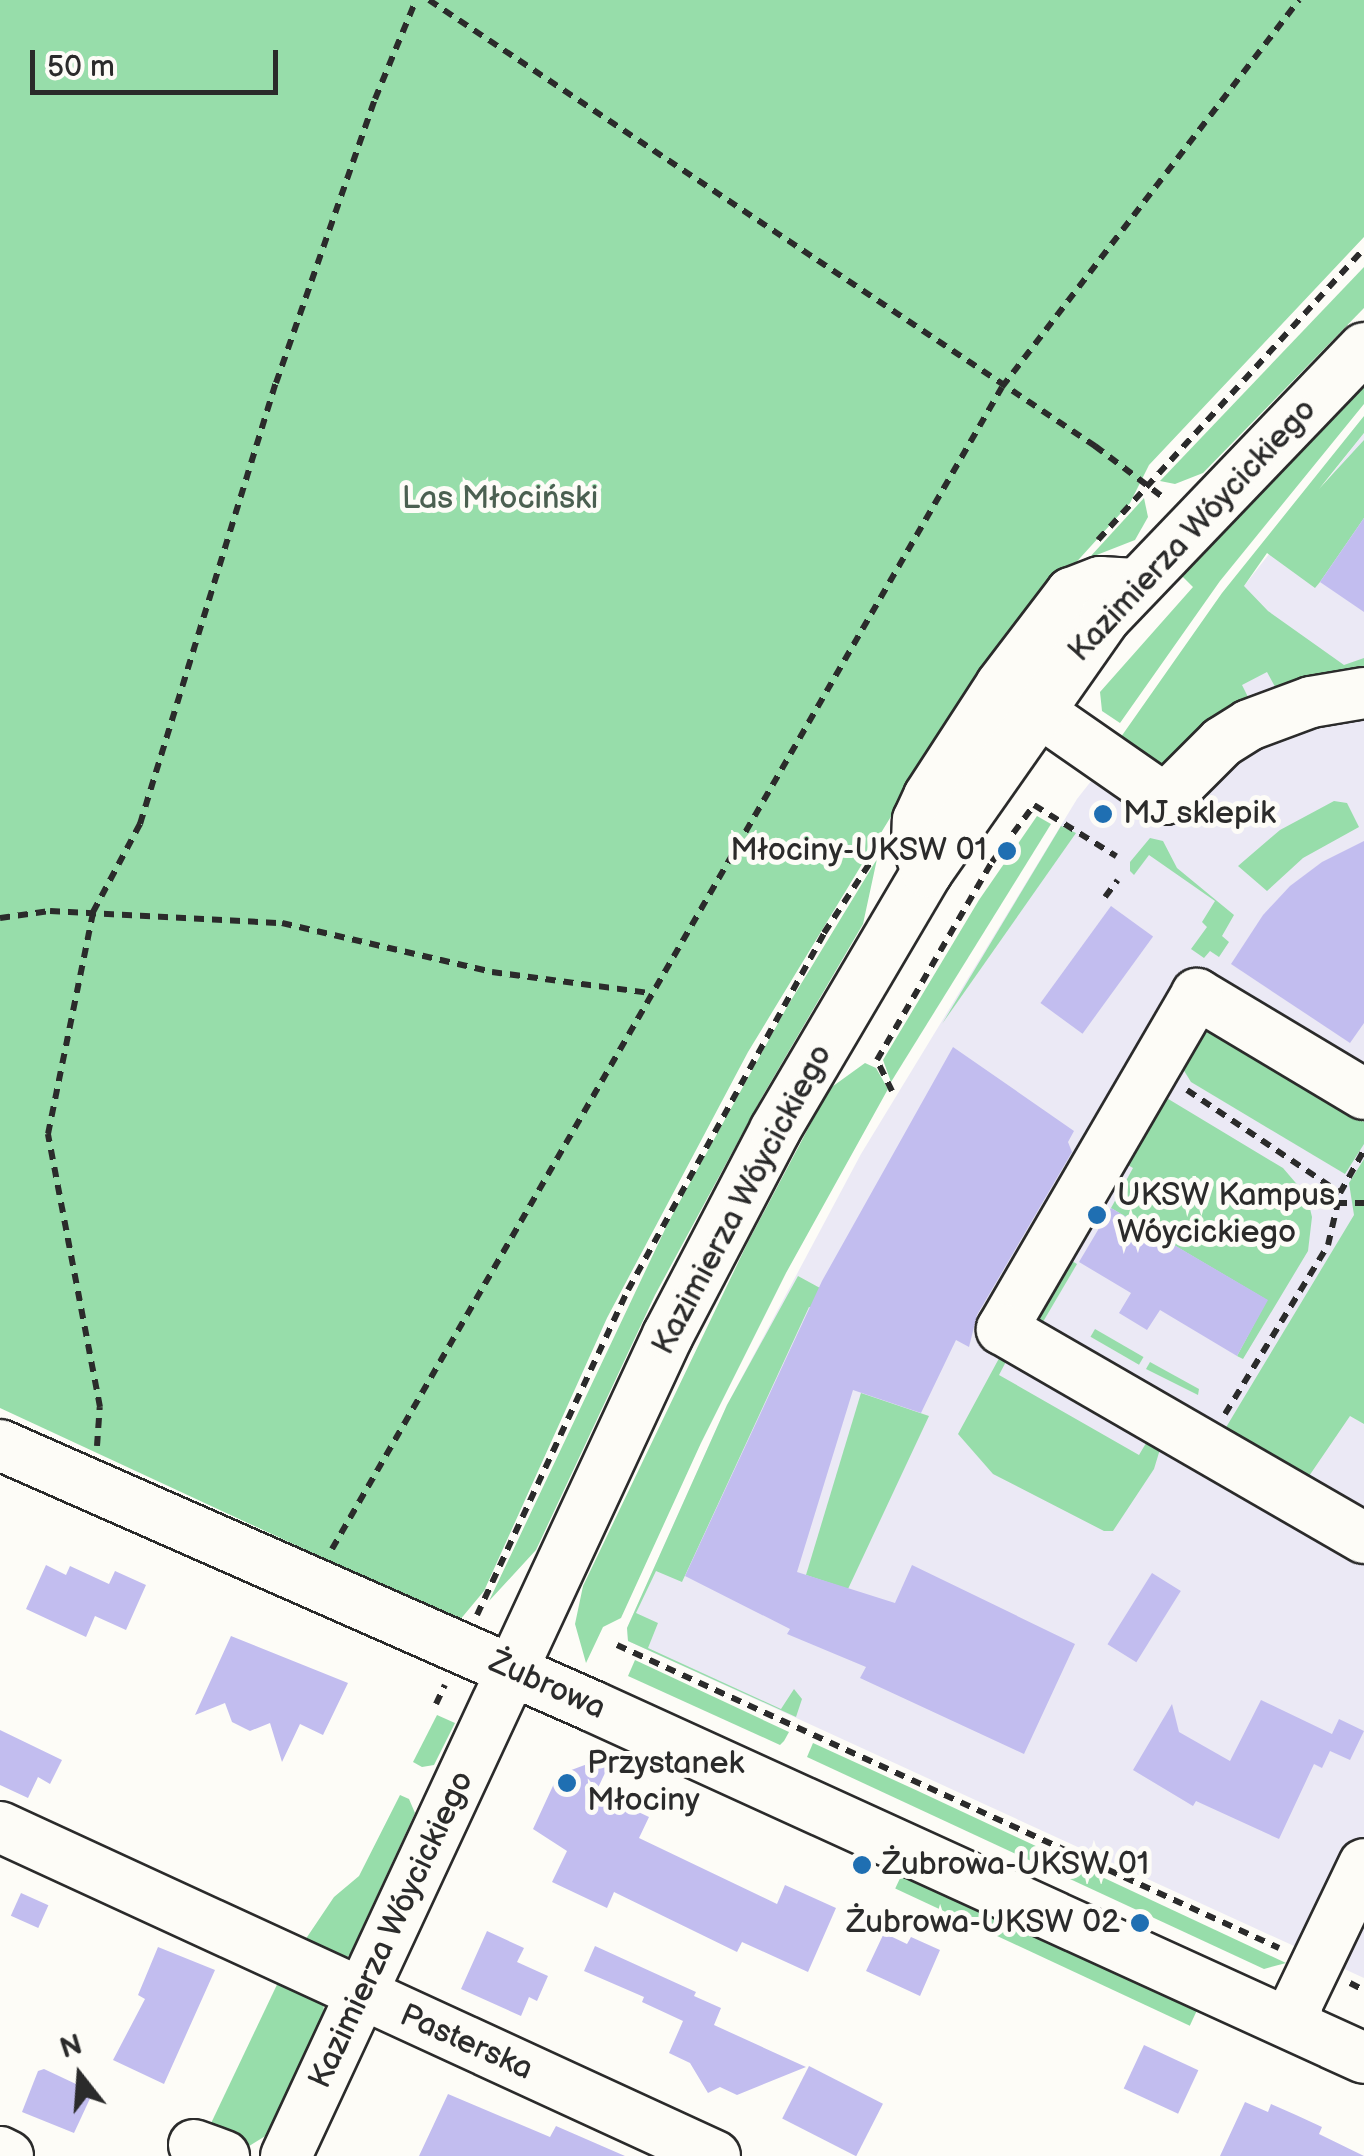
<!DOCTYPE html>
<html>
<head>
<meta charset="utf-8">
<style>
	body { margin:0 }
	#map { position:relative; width:1364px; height:2156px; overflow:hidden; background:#fdfcf7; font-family:"Balsamiq Sans",sans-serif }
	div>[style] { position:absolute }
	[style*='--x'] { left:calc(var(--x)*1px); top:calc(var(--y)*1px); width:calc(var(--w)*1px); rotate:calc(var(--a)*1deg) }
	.built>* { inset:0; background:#ebe9f5 }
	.green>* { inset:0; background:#97ddaa; transform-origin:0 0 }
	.building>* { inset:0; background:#c2bdef; transform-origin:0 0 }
	.path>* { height:6px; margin-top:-3px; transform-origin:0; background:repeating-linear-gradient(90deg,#2b2b2b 0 10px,transparent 0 18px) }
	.roads { filter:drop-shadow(2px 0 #2b2b2b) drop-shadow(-2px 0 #2b2b2b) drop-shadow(0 2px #2b2b2b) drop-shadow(0 -2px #2b2b2b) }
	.minor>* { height:50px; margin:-25px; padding:0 25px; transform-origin:25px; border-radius:25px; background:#fdfcf7 }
	.dots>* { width:28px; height:28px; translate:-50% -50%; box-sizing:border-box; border:5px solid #fdfcf7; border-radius:50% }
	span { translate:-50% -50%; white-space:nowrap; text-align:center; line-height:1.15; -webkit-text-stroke:10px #fdfcf7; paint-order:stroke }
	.park-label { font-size:32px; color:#4b6051 }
	.street-label { font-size:32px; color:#2b2b2b }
	.poi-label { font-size:32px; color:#2b2b2b }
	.left { translate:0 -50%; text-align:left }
	.right { translate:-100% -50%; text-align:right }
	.north { position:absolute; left:30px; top:2026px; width:100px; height:100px; -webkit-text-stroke:8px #fdfcf7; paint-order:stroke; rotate:343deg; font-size:28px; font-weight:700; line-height:40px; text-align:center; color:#2b2b2b }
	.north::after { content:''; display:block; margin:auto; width:35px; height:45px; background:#2b2b2b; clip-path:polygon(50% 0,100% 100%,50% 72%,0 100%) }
	.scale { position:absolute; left:30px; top:50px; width:248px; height:45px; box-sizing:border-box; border:5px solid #2b2b2b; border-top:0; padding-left:12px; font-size:30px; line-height:35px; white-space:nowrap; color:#2b2b2b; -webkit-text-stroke:8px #fdfcf7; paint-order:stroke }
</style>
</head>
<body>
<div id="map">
	<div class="built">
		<i style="clip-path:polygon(1364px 433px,1364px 1978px,628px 1641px,627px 1628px,727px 1405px,861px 1154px,1077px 799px)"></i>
	</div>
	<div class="green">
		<i style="clip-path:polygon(0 0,1364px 0,1364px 237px,1149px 465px,1130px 503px,1032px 611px,921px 767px,748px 1052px,607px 1318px,484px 1591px,459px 1621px,0 1408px)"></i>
		<i style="clip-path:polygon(1364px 267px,1364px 308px,1203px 473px,1175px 484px,1160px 481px)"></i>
		<i style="clip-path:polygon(1364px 386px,1364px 404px,1220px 581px,1120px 723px,1102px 711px,1100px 692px,1193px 587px,1180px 574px)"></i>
		<i style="clip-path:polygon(1364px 416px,1364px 433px,1319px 489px,1364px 440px,1364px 518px,1320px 582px,1315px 588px,1267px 553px,1244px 586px,1268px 611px,1344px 665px,1364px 658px,1364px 678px,1280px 696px,1267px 672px,1242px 685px,1253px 707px,1162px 771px,1116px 744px,1222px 593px)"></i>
		<i style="clip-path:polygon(1144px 498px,1148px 517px,1135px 540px,1089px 558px)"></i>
		<i style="clip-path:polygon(1334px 801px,1347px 803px,1359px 827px,1303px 858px,1267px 891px,1238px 866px,1280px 830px)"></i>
		<i style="clip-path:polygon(1037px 816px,1051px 824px,891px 1082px,883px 1060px,979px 900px)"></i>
		<i style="clip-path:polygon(1061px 826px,1076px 833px,942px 1024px)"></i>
		<i style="clip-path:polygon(1150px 838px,1163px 841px,1177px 868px,1234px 915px,1222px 936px,1229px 942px,1219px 957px,1210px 951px,1204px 958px,1191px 949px,1207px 927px,1202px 922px,1215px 901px,1149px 855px,1134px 875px,1130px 871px,1130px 862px)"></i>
		<i style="clip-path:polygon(877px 859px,863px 924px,762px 1097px,655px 1295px,536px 1550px,489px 1601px,669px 1221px,787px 1007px)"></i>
		<i style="clip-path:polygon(1211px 1029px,1364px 1122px,1364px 1144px,1345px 1174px,1191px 1082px,1183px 1069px,1185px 1059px,1203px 1031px)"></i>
		<i style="clip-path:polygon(865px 1063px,876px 1068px,888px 1089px,786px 1273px,701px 1443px,621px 1618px,603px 1627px,586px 1663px,575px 1624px,583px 1586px,747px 1244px,829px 1089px)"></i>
		<i style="clip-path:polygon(1165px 1097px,1283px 1168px,1307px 1196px,1312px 1217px,1308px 1251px,1243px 1359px,1237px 1356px,1267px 1300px,1111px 1208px,1133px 1168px,1114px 1157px)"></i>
		<i style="clip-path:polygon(1364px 1159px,1364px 1424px,1350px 1416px,1307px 1479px,1225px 1429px,1354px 1215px,1349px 1183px)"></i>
		<i style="clip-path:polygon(1060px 1254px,1077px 1264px,1040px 1327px,1034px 1317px)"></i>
		<i style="clip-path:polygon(798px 1276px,875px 1318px,809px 1307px,682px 1582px,656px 1571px,636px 1613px,658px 1623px,648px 1648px,781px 1709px,794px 1689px,802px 1699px,796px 1717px,628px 1641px,627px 1628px,727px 1405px)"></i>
		<i style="left:1095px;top:1329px;width:56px;height:9px;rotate:30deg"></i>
		<i style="clip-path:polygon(1003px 1351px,1011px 1352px,999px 1375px,1139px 1455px,1152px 1433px,1161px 1446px,1154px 1469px,1113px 1531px,1104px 1531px,993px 1474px,958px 1434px)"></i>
		<i style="clip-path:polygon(1150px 1362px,1199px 1389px,1198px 1395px,1146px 1369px)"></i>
		<i style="clip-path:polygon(861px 1393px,929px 1416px,848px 1589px,806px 1575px)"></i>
		<i style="clip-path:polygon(635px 1660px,789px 1732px,784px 1741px,780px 1745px,628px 1676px)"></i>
		<i style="clip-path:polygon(437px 1715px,455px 1723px,434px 1765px,422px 1767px,413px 1762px)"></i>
		<i style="clip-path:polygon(813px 1743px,918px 1791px,1286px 1963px,1264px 1969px,807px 1757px)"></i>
		<i style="clip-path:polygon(400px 1795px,409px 1799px,415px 1813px,350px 1954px,341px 1963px,299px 1949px,334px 1897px,359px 1876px)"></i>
		<i style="left:902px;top:1874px;width:325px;height:16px;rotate:25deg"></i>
		<i style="clip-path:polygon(283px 1972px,323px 1997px,324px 2015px,267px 2135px,246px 2148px,204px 2138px)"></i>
	</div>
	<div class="building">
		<i style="clip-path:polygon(1364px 518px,1364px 612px,1320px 582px)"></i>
		<i style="clip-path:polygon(1364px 841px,1364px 1023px,1350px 1043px,1231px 964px,1263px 915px,1290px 886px,1322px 862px)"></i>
		<i style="left:1111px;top:906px;width:52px;height:120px;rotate:36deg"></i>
		<i style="clip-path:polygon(953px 1047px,1074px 1131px,1068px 1142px,1072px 1152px,977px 1315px,969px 1347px,956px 1340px,921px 1413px,853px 1390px,797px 1572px,895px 1603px,912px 1565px,1075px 1644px,1024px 1754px,860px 1678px,866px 1667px,787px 1634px,790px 1629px,685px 1576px,822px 1281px)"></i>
		<i style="clip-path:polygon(1111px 1208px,1268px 1300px,1237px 1356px,1160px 1310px,1147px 1330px,1119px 1313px,1131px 1293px,1079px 1262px)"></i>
		<i style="clip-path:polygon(46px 1565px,66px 1575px,70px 1566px,109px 1584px,115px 1571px,146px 1585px,126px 1630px,95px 1616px,86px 1637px,26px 1609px)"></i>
		<i style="left:1152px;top:1573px;width:34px;height:84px;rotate:32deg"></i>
		<i style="clip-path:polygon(231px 1636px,348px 1683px,323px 1735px,300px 1724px,282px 1762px,270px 1723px,250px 1731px,232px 1722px,225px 1703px,195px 1715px)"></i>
		<i style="clip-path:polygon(1261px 1700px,1332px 1734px,1339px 1719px,1364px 1731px,1350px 1760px,1330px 1751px,1322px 1768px,1314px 1764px,1279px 1839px,1196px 1801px,1193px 1806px,1133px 1770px,1172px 1704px,1179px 1732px,1230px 1761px)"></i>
		<i style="clip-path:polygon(0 1730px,62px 1760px,50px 1784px,38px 1777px,28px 1798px,0 1785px)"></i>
		<i style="clip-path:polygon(614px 1754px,596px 1792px,649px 1817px,639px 1838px,777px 1904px,785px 1885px,836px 1908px,808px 1972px,742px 1942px,737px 1952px,614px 1892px,607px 1908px,552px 1882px,567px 1851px,533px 1829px,558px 1775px)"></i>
		<i style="left:21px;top:1893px;width:30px;height:25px;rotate:24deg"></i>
		<i style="clip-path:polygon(487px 1931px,524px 1948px,517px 1962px,548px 1976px,537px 2001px,529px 1997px,521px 2016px,461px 1989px)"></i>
		<i style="clip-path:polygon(884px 1933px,907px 1944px,911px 1937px,940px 1950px,920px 1996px,866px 1971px)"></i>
		<i style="clip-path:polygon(595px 1946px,696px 1992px,694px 1996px,721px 2008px,714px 2025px,806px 2067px,737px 2095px,720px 2087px,708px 2093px,690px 2063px,669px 2053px,683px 2021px,642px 2002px,644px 1997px,584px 1971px)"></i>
		<i style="clip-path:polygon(158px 1947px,215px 1970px,164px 2084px,113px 2060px,145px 1999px,138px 1995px)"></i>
		<i style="left:1144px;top:2045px;width:60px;height:48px;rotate:25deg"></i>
		<i style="left:809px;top:2066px;width:83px;height:59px;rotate:27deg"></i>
		<i style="clip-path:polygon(44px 2069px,93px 2092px,74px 2133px,22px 2112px,38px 2071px)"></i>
		<i style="clip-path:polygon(448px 2094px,550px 2137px,556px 2126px,625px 2156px,419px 2156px)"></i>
		<i style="clip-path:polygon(1245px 2102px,1268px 2112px,1271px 2104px,1296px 2115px,1322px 2127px,1319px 2134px,1364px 2156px,1220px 2156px)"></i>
	</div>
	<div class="path">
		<i style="--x:429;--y:0;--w:802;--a:33.81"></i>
		<i style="--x:1095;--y:446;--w:86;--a:37"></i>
		<i style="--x:1098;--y:540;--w:394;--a:-47.6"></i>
		<i style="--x:1105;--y:897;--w:21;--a:-53"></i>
		<i style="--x:0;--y:918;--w:50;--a:-8"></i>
		<i style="--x:50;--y:911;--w:232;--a:3"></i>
		<i style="--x:282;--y:923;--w:216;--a:13.1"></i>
		<i style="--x:492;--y:972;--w:158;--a:7.6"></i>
		<i style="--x:1187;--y:1090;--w:184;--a:33.9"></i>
		<i style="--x:892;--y:1091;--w:34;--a:-116"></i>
		<i style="--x:877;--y:1060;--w:229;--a:-59.9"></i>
		<i style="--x:992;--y:862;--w:71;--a:-53.6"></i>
		<i style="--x:1034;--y:805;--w:97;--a:31.9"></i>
		<i style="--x:1337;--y:1203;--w:27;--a:0"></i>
		<i style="--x:1225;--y:1414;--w:198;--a:-58.6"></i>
		<i style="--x:1328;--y:1245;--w:53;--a:-77"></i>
		<i style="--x:1340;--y:1193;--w:49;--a:-60.8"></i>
		<i style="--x:97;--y:1446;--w:39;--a:-86"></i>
		<i style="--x:100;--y:1407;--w:278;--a:-100.8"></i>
		<i style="--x:48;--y:1134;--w:227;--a:-78.5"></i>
		<i style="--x:93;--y:912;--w:100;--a:-61.9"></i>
		<i style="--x:140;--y:824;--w:461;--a:-72.9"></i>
		<i style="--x:276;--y:383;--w:301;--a:-70.8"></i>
		<i style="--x:375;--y:99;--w:107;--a:-67.5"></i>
		<i style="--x:332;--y:1549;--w:1341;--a:-60.03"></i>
		<i style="--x:1002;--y:387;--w:488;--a:-52.5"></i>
		<i style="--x:477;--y:1615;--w:358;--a:-65.1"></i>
		<i style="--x:628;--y:1290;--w:407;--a:-61.2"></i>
		<i style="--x:824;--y:933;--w:97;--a:-56.8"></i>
		<i style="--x:617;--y:1645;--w:728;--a:24.59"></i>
		<i style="--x:436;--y:1704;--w:21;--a:-65"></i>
		<i style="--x:1350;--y:1983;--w:16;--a:27"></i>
	</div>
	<div class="roads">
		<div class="minor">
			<i style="--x:1037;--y:710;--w:156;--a:34.8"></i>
			<i style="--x:1165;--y:799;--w:81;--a:-45"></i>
			<i style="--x:1222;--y:742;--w:32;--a:-32"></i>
			<i style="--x:1249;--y:725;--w:66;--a:-20.4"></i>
			<i style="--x:1311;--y:702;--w:54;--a:-9.6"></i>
			<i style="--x:927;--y:872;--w:31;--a:-109"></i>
			<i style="--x:917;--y:843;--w:23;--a:-88"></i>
			<i style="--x:918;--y:820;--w:26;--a:-65"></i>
			<i style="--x:929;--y:796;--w:132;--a:-57"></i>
			<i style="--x:1001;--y:685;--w:116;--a:-52.7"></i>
			<i style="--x:1071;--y:593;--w:31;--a:-21"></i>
			<i style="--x:1100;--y:582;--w:36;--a:3"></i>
			<i style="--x:1364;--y:1094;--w:195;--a:-149.1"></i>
			<i style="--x:1197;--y:994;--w:388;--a:120.2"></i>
			<i style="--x:1002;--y:1329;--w:418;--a:30"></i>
			<i style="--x:0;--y:1445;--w:647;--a:23.79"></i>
			<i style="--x:592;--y:1706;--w:848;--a:24.51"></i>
			<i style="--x:0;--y:1827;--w:787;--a:24.71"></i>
			<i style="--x:1296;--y:2026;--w:22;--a:-87"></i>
			<i style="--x:1297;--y:2004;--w:155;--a:-64.4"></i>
			<i style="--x:194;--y:2145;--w:32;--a:20"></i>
			<i style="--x:0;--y:2152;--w:9;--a:27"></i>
			<i style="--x:286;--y:2156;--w:906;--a:-65.05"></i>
			<i style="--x:668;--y:1335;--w:231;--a:-62.4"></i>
			<i style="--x:775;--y:1130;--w:299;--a:-59.5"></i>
			<i style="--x:927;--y:872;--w:310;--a:-55"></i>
			<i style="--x:1105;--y:618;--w:374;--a:-46.2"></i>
		</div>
	</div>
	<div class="dots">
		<i style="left:1103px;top:814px;background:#1f6fb2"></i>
		<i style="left:1007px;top:851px;background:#1f6fb2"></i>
		<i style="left:1097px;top:1215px;background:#1f6fb2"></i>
		<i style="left:567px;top:1783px;background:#1f6fb2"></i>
		<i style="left:862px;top:1865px;background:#1f6fb2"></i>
		<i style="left:1140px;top:1923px;background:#1f6fb2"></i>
	</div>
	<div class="park-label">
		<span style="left:500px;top:499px">Las Młociński</span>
	</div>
	<div class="street-label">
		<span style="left:1193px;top:531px;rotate:-47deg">Kazimierza Wóycickiego</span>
		<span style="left:743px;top:1200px;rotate:-62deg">Kazimierza Wóycickiego</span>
		<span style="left:547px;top:1686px;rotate:24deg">Żubrowa</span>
		<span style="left:392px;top:1930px;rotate:-65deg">Kazimierza Wóycickiego</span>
		<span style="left:466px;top:2043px;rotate:24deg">Pasterska</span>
	</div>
	<div class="poi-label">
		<span class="left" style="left:1123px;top:814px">MJ sklepik</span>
		<span class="right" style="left:987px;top:851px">Młociny-UKSW 01</span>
		<span class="left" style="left:1117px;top:1215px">UKSW Kampus<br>Wóycickiego</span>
		<span class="left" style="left:587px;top:1783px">Przystanek<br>Młociny</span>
		<span class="left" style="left:882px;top:1865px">Żubrowa-UKSW 01</span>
		<span class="right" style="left:1120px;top:1923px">Żubrowa-UKSW 02</span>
	</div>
	<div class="north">N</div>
	<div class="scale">50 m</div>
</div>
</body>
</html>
